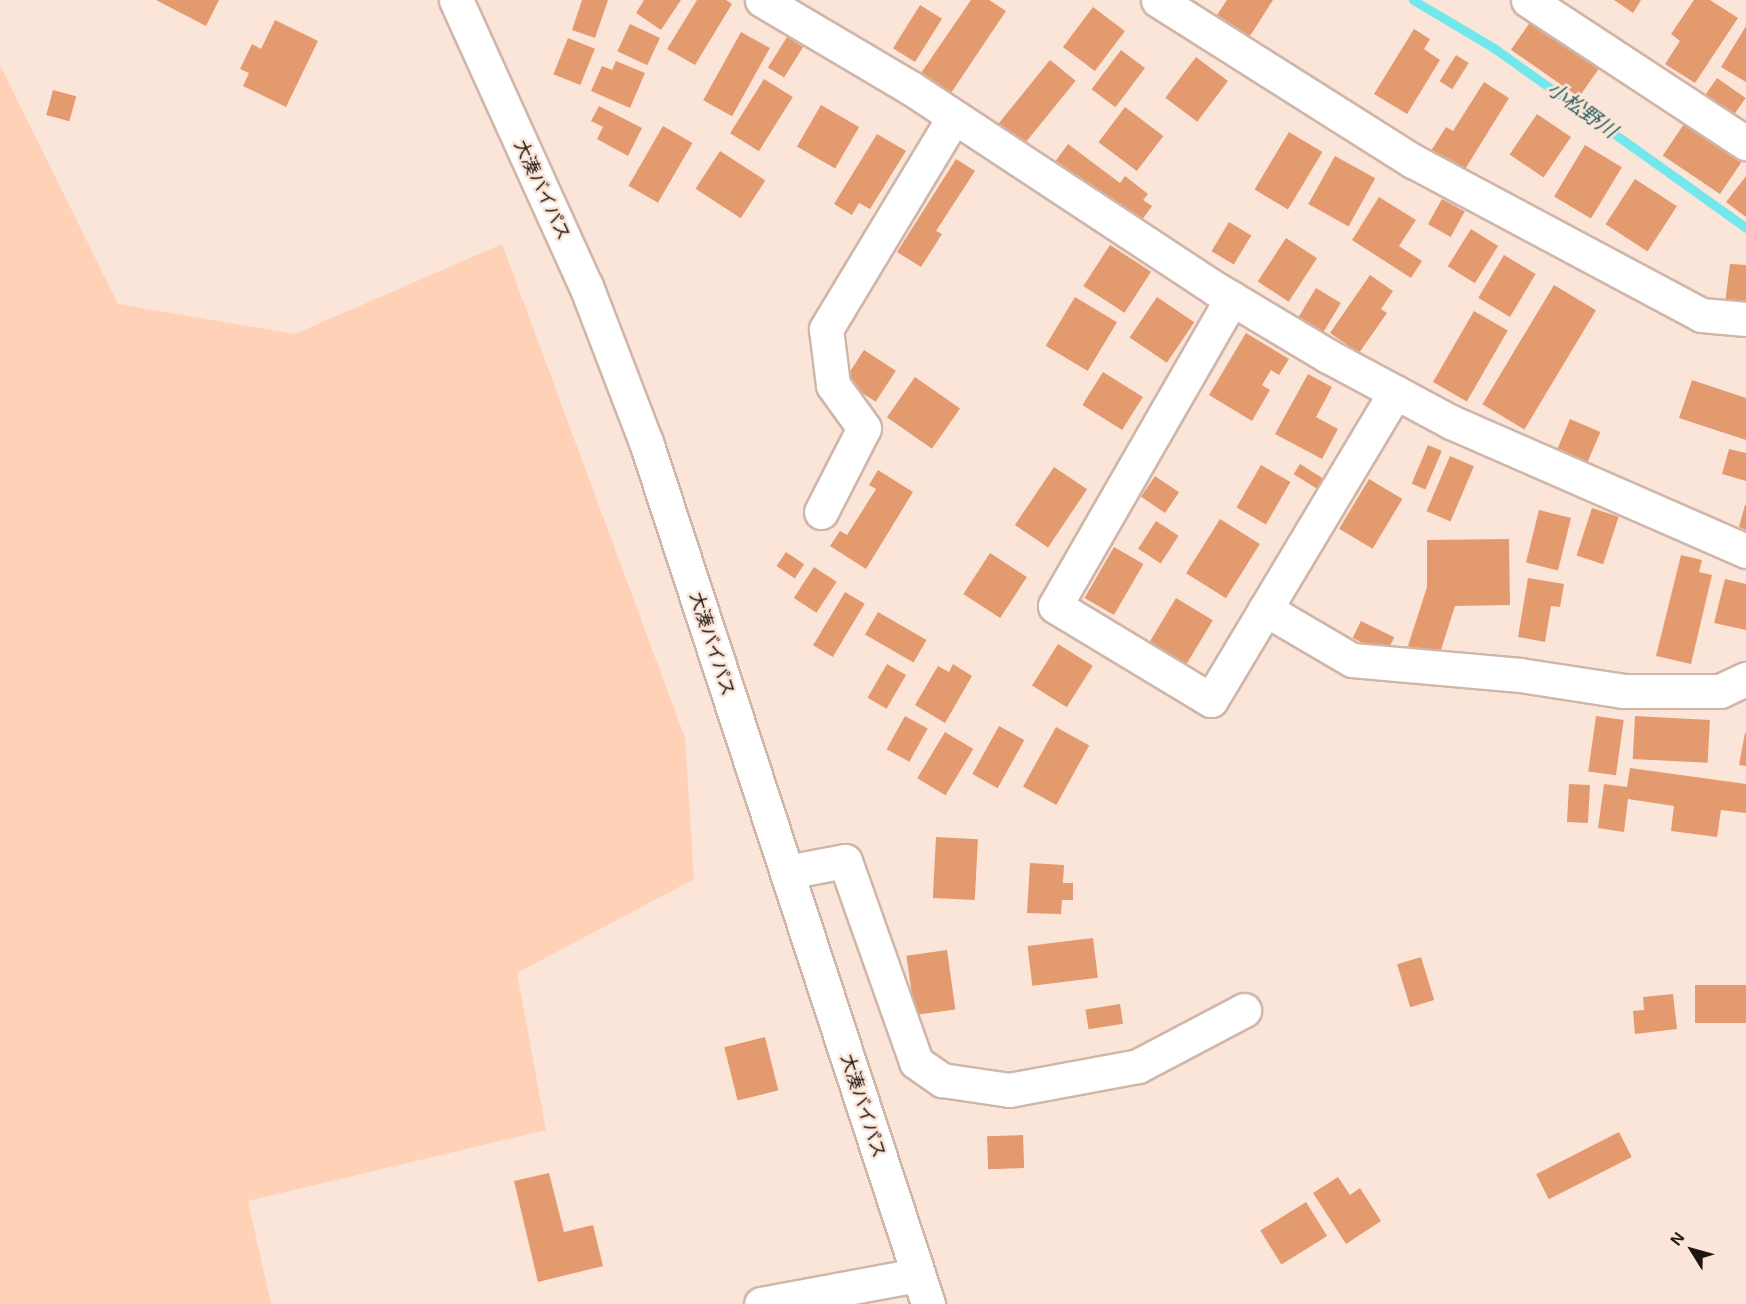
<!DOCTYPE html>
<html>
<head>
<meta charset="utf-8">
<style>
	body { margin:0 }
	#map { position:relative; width:1746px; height:1304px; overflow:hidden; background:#fbe5d9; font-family:Arial,"Noto Sans JP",sans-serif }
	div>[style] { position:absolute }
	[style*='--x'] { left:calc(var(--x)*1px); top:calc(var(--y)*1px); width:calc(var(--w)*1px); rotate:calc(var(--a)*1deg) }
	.green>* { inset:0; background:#ffd1b7 }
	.stream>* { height:9px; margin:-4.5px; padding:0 4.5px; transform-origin:4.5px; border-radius:4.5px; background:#73e8ec }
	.building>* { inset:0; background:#e49a6f; transform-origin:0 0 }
	.roads { filter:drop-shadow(2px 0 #d0b6a8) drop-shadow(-2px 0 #d0b6a8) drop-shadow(0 2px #d0b6a8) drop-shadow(0 -2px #d0b6a8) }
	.street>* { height:33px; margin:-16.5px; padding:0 16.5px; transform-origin:16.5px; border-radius:16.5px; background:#fff }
	.highway>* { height:33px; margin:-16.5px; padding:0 16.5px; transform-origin:16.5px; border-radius:16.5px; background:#fff }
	span { translate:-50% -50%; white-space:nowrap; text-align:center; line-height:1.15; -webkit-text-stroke:5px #fbe5d9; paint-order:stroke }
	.street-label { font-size:18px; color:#1f1610 }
	.water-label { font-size:20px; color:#2b5e60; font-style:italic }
	.north { position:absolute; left:1662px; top:1220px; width:60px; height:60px; -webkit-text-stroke:4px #fbe5d9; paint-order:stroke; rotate:307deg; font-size:16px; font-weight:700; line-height:24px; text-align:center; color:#1f1610 }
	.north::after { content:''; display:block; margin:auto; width:21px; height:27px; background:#1f1610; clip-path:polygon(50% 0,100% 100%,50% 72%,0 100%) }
</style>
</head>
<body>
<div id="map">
	<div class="green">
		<i style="clip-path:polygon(0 65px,118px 304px,295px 334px,502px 244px,685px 738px,694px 879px,517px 973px,546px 1130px,248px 1201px,271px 1304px,0 1304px)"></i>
	</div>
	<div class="stream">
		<i style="--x:1413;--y:0;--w:94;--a:30.7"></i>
		<i style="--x:1494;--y:48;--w:310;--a:35.5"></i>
	</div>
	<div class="building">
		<i style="clip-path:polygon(156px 0,219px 0,206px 26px)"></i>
		<i style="clip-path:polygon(582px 0,608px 0,595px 38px,572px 30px)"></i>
		<i style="clip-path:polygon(644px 0,681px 0,661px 30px,636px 13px)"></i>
		<i style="clip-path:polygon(697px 0,726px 0,732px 4px,695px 65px,667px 49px)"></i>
		<i style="clip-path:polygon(971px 0,989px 0,1006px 11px,951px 93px,921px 73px)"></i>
		<i style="clip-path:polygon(1227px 0,1273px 0,1250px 36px,1217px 15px)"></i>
		<i style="clip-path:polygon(1614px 0,1641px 0,1633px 13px)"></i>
		<i style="clip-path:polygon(1694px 0,1710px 0,1738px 18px,1695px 83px,1665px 64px,1680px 41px,1671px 34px)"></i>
		<i style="left:920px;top:5px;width:26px;height:51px;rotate:32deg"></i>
		<i style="left:1093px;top:7px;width:40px;height:50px;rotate:37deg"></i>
		<i style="clip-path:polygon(275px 20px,318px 41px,286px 107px,243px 86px,249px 73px,240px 69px,252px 44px,261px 49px)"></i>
		<i style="left:1531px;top:21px;width:83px;height:35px;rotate:35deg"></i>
		<i style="left:630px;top:24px;width:33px;height:30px;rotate:25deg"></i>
		<i style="clip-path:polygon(1746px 26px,1746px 82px,1721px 67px)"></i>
		<i style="clip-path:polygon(1414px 29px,1430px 39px,1424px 49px,1440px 60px,1407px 114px,1374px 94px)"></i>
		<i style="left:741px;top:32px;width:33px;height:78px;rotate:29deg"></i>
		<i style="left:787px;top:37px;width:19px;height:36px;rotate:32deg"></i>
		<i style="left:568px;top:38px;width:29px;height:39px;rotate:22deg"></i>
		<i style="left:1121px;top:50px;width:30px;height:49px;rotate:37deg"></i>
		<i style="left:1456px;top:55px;width:15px;height:31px;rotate:32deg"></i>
		<i style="left:1196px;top:57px;width:40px;height:51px;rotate:37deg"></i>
		<i style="left:1050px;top:60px;width:33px;height:83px;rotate:39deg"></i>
		<i style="clip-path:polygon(616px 61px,645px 73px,630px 108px,591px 91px,602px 66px,612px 70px)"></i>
		<i style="left:1717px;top:78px;width:35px;height:24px;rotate:35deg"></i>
		<i style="left:764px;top:79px;width:34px;height:64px;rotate:32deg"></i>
		<i style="clip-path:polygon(1484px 82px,1509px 98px,1464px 171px,1431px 151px,1446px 127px,1453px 131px)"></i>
		<i style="left:53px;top:90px;width:24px;height:26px;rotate:15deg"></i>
		<i style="left:821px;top:105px;width:44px;height:48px;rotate:30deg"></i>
		<i style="clip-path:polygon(599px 106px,642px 128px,628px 156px,597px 139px,603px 127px,591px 121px)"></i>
		<i style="left:1125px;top:107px;width:48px;height:44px;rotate:37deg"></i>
		<i style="left:1537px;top:114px;width:41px;height:49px;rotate:34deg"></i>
		<i style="left:1684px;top:124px;width:69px;height:38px;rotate:34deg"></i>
		<i style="left:663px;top:126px;width:34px;height:69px;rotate:30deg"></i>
		<i style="left:1289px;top:132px;width:39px;height:67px;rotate:31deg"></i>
		<i style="clip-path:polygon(877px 134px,906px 151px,870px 209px,859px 203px,852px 215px,834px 204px)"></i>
		<i style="clip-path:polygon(1068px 144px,1120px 183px,1125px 176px,1148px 194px,1143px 200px,1152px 206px,1136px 228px,1052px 166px)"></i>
		<i style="left:1585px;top:145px;width:43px;height:60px;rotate:31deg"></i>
		<i style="left:720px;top:151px;width:54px;height:45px;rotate:33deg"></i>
		<i style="left:1335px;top:156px;width:46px;height:55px;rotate:29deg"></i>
		<i style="clip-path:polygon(956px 159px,975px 171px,936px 231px,942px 234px,921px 267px,897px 252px)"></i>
		<i style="clip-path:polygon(1746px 176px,1746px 217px,1726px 202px)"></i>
		<i style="left:1635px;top:179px;width:50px;height:54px;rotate:33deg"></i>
		<i style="clip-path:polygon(1379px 197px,1416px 220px,1399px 246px,1422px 261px,1411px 278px,1352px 240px)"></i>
		<i style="left:1442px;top:199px;width:26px;height:29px;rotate:29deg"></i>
		<i style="left:1229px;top:222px;width:26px;height:34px;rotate:31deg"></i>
		<i style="left:1471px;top:229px;width:32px;height:44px;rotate:32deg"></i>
		<i style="left:1286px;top:238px;width:37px;height:52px;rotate:33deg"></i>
		<i style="left:1110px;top:245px;width:49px;height:49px;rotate:33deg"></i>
		<i style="left:1504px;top:255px;width:37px;height:50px;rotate:31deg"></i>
		<i style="clip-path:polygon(1730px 264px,1746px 265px,1746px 306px,1725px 303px)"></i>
		<i style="clip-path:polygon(1370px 275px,1393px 291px,1381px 309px,1387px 313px,1359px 353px,1330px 333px)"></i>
		<i style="left:1554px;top:285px;width:49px;height:139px;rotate:31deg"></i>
		<i style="left:1316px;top:288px;width:29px;height:40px;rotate:31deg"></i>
		<i style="left:1075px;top:297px;width:49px;height:57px;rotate:31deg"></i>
		<i style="left:1157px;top:297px;width:45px;height:49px;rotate:34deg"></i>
		<i style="left:1474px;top:311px;width:39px;height:82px;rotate:30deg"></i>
		<i style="clip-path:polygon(1246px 333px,1289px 359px,1279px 375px,1271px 370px,1262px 385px,1270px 390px,1252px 421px,1209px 395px)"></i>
		<i style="left:864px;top:350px;width:38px;height:37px;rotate:33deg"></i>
		<i style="left:1103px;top:372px;width:47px;height:39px;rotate:32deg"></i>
		<i style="clip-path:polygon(1308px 374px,1332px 387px,1316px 417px,1338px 429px,1322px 459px,1275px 434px)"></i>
		<i style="left:915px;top:377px;width:55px;height:49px;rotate:35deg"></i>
		<i style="clip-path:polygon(1692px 380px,1746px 398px,1746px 440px,1679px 418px)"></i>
		<i style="left:1570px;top:419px;width:33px;height:36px;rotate:23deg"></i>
		<i style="left:1428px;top:445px;width:15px;height:42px;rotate:23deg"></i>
		<i style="clip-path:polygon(1729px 449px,1746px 453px,1746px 481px,1722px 474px)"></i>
		<i style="left:1450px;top:456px;width:26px;height:60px;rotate:23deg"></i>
		<i style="left:1300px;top:464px;width:31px;height:12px;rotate:32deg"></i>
		<i style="left:1261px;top:465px;width:34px;height:49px;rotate:30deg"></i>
		<i style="left:1054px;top:467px;width:40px;height:70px;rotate:34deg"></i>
		<i style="clip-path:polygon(878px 470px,913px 492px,866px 569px,830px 546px,840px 531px,847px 535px,876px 489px,869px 485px)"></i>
		<i style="left:1155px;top:476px;width:29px;height:25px;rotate:34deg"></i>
		<i style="left:1369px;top:479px;width:39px;height:58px;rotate:31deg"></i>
		<i style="clip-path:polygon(1745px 505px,1746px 505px,1746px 530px,1739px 527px)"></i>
		<i style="left:1592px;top:508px;width:28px;height:50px;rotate:18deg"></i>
		<i style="left:1539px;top:510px;width:33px;height:54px;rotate:14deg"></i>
		<i style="left:1220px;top:519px;width:47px;height:64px;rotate:32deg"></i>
		<i style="left:1156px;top:521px;width:27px;height:33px;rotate:33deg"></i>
		<i style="clip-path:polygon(1509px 539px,1510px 605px,1455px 606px,1439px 656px,1408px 646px,1427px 587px,1427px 540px)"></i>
		<i style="left:1114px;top:547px;width:34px;height:59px;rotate:30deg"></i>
		<i style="left:786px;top:552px;width:22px;height:17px;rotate:34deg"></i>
		<i style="left:990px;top:553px;width:44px;height:49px;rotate:33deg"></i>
		<i style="clip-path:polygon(1681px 555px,1702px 560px,1699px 572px,1712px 575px,1691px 664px,1656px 656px)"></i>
		<i style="left:814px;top:567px;width:27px;height:37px;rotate:33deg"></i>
		<i style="clip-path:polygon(1528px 578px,1564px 584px,1560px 607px,1551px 606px,1545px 642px,1518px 637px)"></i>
		<i style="clip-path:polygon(1725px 579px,1746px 584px,1746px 630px,1714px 623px)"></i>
		<i style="left:845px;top:592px;width:23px;height:62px;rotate:31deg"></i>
		<i style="left:1176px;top:598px;width:43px;height:56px;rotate:31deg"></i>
		<i style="left:878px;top:612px;width:56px;height:26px;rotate:30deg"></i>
		<i style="left:1361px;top:621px;width:37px;height:19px;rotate:26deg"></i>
		<i style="left:1058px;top:644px;width:41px;height:49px;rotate:32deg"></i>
		<i style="left:887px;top:664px;width:22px;height:39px;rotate:30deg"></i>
		<i style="clip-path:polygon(953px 664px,972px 676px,945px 723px,915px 705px,938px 666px,949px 672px)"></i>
		<i style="left:905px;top:716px;width:26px;height:38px;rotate:29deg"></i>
		<i style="left:1596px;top:716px;width:28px;height:56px;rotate:8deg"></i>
		<i style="left:1635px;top:716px;width:75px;height:43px;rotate:3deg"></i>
		<i style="left:999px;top:726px;width:29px;height:55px;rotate:29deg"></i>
		<i style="left:1056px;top:727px;width:38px;height:68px;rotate:29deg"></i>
		<i style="left:945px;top:732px;width:33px;height:54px;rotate:31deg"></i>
		<i style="clip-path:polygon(1745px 733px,1746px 733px,1746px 766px,1739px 765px)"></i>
		<i style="clip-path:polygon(1630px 768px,1746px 784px,1746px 813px,1721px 810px,1717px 837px,1671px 831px,1674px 806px,1628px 799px,1624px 832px,1598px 828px,1604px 784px,1627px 787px)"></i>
		<i style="left:1569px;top:784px;width:21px;height:38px;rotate:3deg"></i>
		<i style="left:936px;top:837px;width:42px;height:61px;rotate:3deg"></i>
		<i style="clip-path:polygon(1030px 863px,1064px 865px,1063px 883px,1073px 883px,1073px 900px,1062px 900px,1061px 914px,1027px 913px)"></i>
		<i style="left:1093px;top:938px;width:40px;height:66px;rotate:83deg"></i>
		<i style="left:947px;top:950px;width:60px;height:41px;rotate:82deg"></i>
		<i style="left:1421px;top:957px;width:45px;height:25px;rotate:73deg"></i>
		<i style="left:1746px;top:985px;width:38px;height:51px;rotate:90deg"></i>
		<i style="clip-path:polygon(1673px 994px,1677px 1029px,1635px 1034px,1633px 1011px,1644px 1010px,1643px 997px)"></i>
		<i style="left:1120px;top:1004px;width:20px;height:35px;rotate:81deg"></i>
		<i style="left:765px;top:1037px;width:55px;height:42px;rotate:76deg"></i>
		<i style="left:1619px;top:1132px;width:28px;height:93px;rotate:63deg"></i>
		<i style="left:1023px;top:1135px;width:33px;height:36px;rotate:88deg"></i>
		<i style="clip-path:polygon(549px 1173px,564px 1232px,593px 1225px,603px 1266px,538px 1282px,514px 1181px)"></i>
		<i style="clip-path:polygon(1338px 1177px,1350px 1195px,1360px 1188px,1381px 1221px,1346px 1244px,1313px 1193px)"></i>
		<i style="left:1306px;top:1202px;width:40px;height:54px;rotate:58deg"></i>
	</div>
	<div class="roads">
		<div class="street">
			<i style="--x:762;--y:0;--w:173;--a:30.6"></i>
			<i style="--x:911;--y:88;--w:365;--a:33.4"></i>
			<i style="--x:1216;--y:289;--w:131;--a:30.9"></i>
			<i style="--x:1328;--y:356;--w:140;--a:28.2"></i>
			<i style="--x:1451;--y:422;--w:322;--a:23.6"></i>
			<i style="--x:1158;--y:0;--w:302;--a:32.3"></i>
			<i style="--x:1413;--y:161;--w:327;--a:28.1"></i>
			<i style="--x:1701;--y:315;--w:45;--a:5.1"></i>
			<i style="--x:1528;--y:0;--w:261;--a:33.3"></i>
			<i style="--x:1232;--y:298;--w:355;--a:119.9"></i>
			<i style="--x:1055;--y:606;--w:182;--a:31.1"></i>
			<i style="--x:1211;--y:700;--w:359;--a:-59.1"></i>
			<i style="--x:821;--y:512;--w:94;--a:-62.9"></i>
			<i style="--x:864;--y:428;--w:53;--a:-125.8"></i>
			<i style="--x:833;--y:385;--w:56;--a:-97.1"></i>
			<i style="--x:826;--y:329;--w:248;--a:-58.9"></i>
			<i style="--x:1265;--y:609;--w:101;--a:30.4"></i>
			<i style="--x:1352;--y:660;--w:169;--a:5.1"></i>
			<i style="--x:1520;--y:675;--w:104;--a:8.8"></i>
			<i style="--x:1623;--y:691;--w:97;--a:0"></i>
			<i style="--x:1720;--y:691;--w:29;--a:-25"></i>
			<i style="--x:787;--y:872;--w:59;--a:-10.7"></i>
			<i style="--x:845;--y:861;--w:213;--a:70.5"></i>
			<i style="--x:916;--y:1062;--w:32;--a:35"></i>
			<i style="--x:942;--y:1080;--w:68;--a:8.5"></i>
			<i style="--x:1009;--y:1090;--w:131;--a:-10.5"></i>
			<i style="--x:1138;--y:1066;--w:120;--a:-27.8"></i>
			<i style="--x:761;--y:1304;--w:160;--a:-10.5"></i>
		</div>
		<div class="highway">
			<i style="--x:456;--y:0;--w:314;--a:65.6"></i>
			<i style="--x:586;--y:286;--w:167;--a:69"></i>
			<i style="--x:646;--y:442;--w:907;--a:71.88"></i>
		</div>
	</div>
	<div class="street-label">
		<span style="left:542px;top:190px;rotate:65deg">大湊バイパス</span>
		<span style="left:712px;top:644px;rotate:72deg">大湊バイパス</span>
		<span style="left:863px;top:1106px;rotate:72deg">大湊バイパス</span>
	</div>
	<div class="water-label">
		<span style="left:1582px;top:110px;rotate:36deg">小松野川</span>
	</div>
	<div class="north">N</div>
</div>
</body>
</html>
